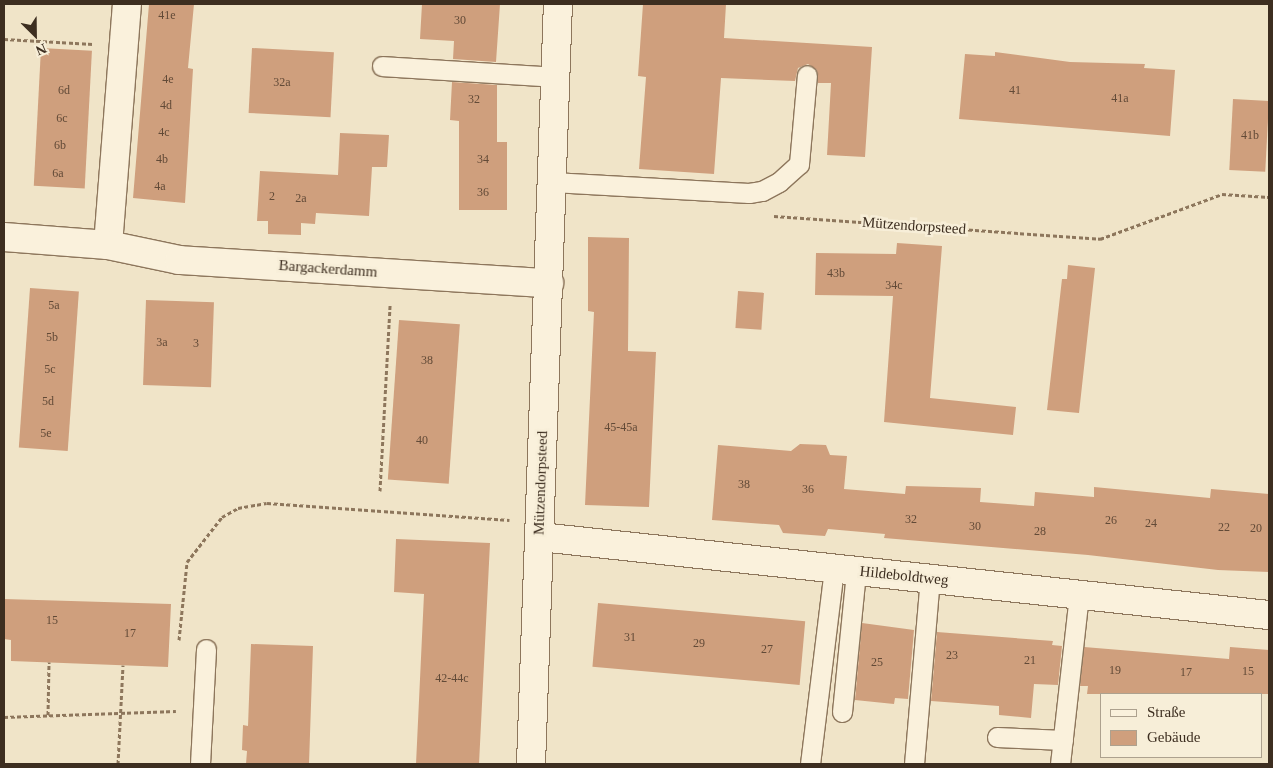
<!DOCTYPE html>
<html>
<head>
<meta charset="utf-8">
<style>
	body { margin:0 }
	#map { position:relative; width:1273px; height:768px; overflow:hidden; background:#f0e4c8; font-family:Georgia,serif }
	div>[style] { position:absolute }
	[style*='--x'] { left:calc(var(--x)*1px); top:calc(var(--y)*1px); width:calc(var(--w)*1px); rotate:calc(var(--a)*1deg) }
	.building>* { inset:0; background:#cf9f7d; transform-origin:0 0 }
	.path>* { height:3px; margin-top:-1.5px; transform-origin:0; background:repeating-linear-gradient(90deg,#8d765c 0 4px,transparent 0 6.5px) }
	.roads { filter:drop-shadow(1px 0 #8d765c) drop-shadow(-1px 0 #8d765c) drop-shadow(0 1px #8d765c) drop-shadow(0 -1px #8d765c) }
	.service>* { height:19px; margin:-9.5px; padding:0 9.5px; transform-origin:9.5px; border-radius:9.5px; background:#faf1dc }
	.pedestrian>* { height:28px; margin:-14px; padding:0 14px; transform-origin:14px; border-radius:14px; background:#faf1dc }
	.minor>* { height:28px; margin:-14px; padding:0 14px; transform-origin:14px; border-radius:14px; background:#faf1dc }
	span { translate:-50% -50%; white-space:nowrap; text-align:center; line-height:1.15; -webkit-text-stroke:5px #f7eed8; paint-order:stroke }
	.number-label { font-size:12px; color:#624a37 }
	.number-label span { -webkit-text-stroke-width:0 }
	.street-label { font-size:15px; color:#3d2e20 }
	.frame { position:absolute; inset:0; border:5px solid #3d2e20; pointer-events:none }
	.legend { position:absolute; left:1100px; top:693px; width:162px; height:65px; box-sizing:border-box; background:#f7eed8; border:1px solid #ada18e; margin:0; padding:6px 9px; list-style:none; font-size:15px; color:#3d2e20 }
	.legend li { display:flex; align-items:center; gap:10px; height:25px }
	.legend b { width:25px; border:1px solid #ada18e }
	.north { position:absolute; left:10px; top:10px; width:50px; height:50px; -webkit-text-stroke:4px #f7eed8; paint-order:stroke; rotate:157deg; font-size:14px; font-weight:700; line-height:20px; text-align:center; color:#3d2e20 }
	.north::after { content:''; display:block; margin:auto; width:18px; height:22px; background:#3d2e20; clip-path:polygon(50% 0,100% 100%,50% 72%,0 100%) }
</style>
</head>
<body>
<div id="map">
	<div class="building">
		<i style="clip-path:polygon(149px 4px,194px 4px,188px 68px,193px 69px,185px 203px,133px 198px)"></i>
		<i style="clip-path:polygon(422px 4px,500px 4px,496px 62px,453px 59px,454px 41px,420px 39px)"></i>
		<i style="clip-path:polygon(643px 4px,726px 4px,724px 38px,872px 47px,865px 157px,827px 155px,831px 83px,818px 83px,817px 70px,808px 64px,798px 68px,795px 81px,721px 78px,714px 174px,639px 169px,646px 77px,638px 76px)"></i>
		<i style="left:41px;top:48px;width:51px;height:138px;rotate:3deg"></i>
		<i style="left:252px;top:48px;width:82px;height:65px;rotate:3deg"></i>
		<i style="clip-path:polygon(995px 52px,1070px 62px,1145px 64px,1144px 68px,1175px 70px,1170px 136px,959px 119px,965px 54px,995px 56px)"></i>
		<i style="clip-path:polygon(452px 82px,497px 85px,497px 142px,507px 142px,507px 210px,459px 210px,459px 121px,450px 120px)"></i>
		<i style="left:1233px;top:99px;width:36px;height:71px;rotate:3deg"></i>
		<i style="clip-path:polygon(340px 133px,389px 135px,387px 167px,372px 167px,369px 216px,316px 213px,315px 224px,301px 223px,301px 235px,268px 234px,268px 221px,257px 221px,260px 171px,338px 175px)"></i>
		<i style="clip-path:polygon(588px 237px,629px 238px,628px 351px,656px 352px,649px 507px,585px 505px,594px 312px,588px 311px)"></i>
		<i style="clip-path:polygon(897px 243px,942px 246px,930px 398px,1016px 407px,1013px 435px,884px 422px,893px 296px,815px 295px,816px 253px,896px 254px)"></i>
		<i style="clip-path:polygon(1068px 265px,1095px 268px,1079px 413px,1047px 410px,1062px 279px,1067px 279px)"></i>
		<i style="left:30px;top:288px;width:49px;height:160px;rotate:4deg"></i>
		<i style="left:738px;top:291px;width:26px;height:37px;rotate:4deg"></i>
		<i style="left:146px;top:300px;width:68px;height:85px;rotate:2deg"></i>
		<i style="left:399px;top:320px;width:61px;height:160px;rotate:4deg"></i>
		<i style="clip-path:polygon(800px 444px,826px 445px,830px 455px,847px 456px,844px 489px,905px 494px,906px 486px,981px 488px,980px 502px,1034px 506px,1035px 492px,1094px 497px,1094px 487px,1210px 498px,1211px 489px,1269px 494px,1269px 572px,1218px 570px,1088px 555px,884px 538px,885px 534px,828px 529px,825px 536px,783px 533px,779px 525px,712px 520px,718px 445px,791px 451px)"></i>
		<i style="clip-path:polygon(396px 539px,490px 543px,479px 764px,416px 764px,424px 594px,394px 592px)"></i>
		<i style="clip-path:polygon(4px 599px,171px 604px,168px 667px,11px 661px,11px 640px,4px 639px)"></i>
		<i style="left:598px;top:603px;width:208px;height:64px;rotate:5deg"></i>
		<i style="clip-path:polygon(862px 623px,914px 630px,908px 699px,895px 698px,894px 704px,855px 700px)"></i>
		<i style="clip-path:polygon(937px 632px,1053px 641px,1052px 645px,1062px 646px,1058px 685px,1034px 684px,1031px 718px,999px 715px,999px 706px,931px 701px)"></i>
		<i style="clip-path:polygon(251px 644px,313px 646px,309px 764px,246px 764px,247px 751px,242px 750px,243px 725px,248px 726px)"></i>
		<i style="clip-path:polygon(1084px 647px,1229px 659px,1230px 647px,1269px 650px,1269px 694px,1087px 694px,1088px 686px,1080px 686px)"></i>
	</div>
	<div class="path">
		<i style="--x:4;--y:39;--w:89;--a:3.2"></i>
		<i style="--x:774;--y:216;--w:327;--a:4"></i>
		<i style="--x:1100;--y:239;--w:130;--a:-20.2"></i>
		<i style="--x:1222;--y:194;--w:47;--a:3.7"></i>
		<i style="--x:380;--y:491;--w:187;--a:-86.9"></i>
		<i style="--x:179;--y:640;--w:78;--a:-84.1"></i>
		<i style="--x:187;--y:562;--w:57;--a:-52.1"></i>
		<i style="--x:222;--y:517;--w:18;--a:-29"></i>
		<i style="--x:238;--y:508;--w:29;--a:-10"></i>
		<i style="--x:267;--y:503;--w:243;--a:4"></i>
		<i style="--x:48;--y:715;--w:53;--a:-88.9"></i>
		<i style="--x:4;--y:717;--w:172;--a:-2"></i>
		<i style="--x:118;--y:764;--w:99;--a:-87.1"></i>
	</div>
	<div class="roads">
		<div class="service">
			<i style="--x:382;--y:66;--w:174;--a:3.6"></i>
			<i style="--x:552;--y:182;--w:197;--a:3.2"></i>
			<i style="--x:749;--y:193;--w:13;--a:-9"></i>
			<i style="--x:762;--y:191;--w:19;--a:-28"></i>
			<i style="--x:779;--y:182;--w:27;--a:-42"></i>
			<i style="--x:799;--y:164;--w:89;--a:-84.9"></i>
			<i style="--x:842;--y:712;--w:142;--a:-84.3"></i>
			<i style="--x:997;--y:737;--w:66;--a:2.6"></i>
			<i style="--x:200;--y:764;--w:115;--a:-87"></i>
			<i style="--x:810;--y:764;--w:197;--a:-83"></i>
			<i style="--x:914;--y:764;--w:186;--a:-85.1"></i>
			<i style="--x:1060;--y:764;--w:170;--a:-83.6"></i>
		</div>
		<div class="pedestrian">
			<i style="--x:108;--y:245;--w:242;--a:-85.5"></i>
		</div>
		<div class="minor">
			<i style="--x:4;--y:237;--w:104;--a:4.4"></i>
			<i style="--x:108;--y:245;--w:73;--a:11.9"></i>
			<i style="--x:179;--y:260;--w:371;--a:3.6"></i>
			<i style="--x:540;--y:537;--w:733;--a:6.11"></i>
			<i style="--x:531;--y:764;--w:760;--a:-87.97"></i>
		</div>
	</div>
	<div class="number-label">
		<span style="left:167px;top:16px">41e</span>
		<span style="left:460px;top:21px">30</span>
		<span style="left:168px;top:80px">4e</span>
		<span style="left:282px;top:83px">32a</span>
		<span style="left:64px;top:91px">6d</span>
		<span style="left:1015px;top:91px">41</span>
		<span style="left:1120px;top:99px">41a</span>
		<span style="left:474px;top:100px">32</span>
		<span style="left:166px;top:106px">4d</span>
		<span style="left:62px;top:119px">6c</span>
		<span style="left:164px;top:133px">4c</span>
		<span style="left:1250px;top:136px">41b</span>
		<span style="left:60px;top:146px">6b</span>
		<span style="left:162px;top:160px">4b</span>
		<span style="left:483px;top:160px">34</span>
		<span style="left:58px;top:174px">6a</span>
		<span style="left:160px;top:187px">4a</span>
		<span style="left:483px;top:193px">36</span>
		<span style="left:272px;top:197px">2</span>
		<span style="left:301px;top:199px">2a</span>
		<span style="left:836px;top:274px">43b</span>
		<span style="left:894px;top:286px">34c</span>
		<span style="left:54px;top:306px">5a</span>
		<span style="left:52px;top:338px">5b</span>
		<span style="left:162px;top:343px">3a</span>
		<span style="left:196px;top:344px">3</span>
		<span style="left:427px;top:361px">38</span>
		<span style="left:50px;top:370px">5c</span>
		<span style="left:48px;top:402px">5d</span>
		<span style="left:621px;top:428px">45-45a</span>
		<span style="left:46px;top:434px">5e</span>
		<span style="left:422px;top:441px">40</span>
		<span style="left:744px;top:485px">38</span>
		<span style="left:808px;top:490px">36</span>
		<span style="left:911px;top:520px">32</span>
		<span style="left:1111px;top:521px">26</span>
		<span style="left:1151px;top:524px">24</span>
		<span style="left:975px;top:527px">30</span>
		<span style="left:1224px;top:528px">22</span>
		<span style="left:1256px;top:529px">20</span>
		<span style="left:1040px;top:532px">28</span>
		<span style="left:52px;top:621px">15</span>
		<span style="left:130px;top:634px">17</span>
		<span style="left:630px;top:638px">31</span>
		<span style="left:699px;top:644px">29</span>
		<span style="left:767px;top:650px">27</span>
		<span style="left:952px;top:656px">23</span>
		<span style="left:1030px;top:661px">21</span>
		<span style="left:877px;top:663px">25</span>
		<span style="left:1115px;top:671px">19</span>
		<span style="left:1248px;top:672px">15</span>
		<span style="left:1186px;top:673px">17</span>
		<span style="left:452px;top:679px">42-44c</span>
	</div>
	<div class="street-label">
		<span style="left:914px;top:226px;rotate:4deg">Mützendorpsteed</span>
		<span style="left:328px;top:269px;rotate:4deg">Bargackerdamm</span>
		<span style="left:541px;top:483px;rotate:-88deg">Mützendorpsteed</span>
		<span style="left:904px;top:576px;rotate:6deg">Hildeboldtweg</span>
	</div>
	<div class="frame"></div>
	<ul class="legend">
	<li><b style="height:6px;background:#faf1dc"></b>Straße</li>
	<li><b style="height:14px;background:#cf9f7d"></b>Gebäude</li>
	</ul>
	<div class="north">N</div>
</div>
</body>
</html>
